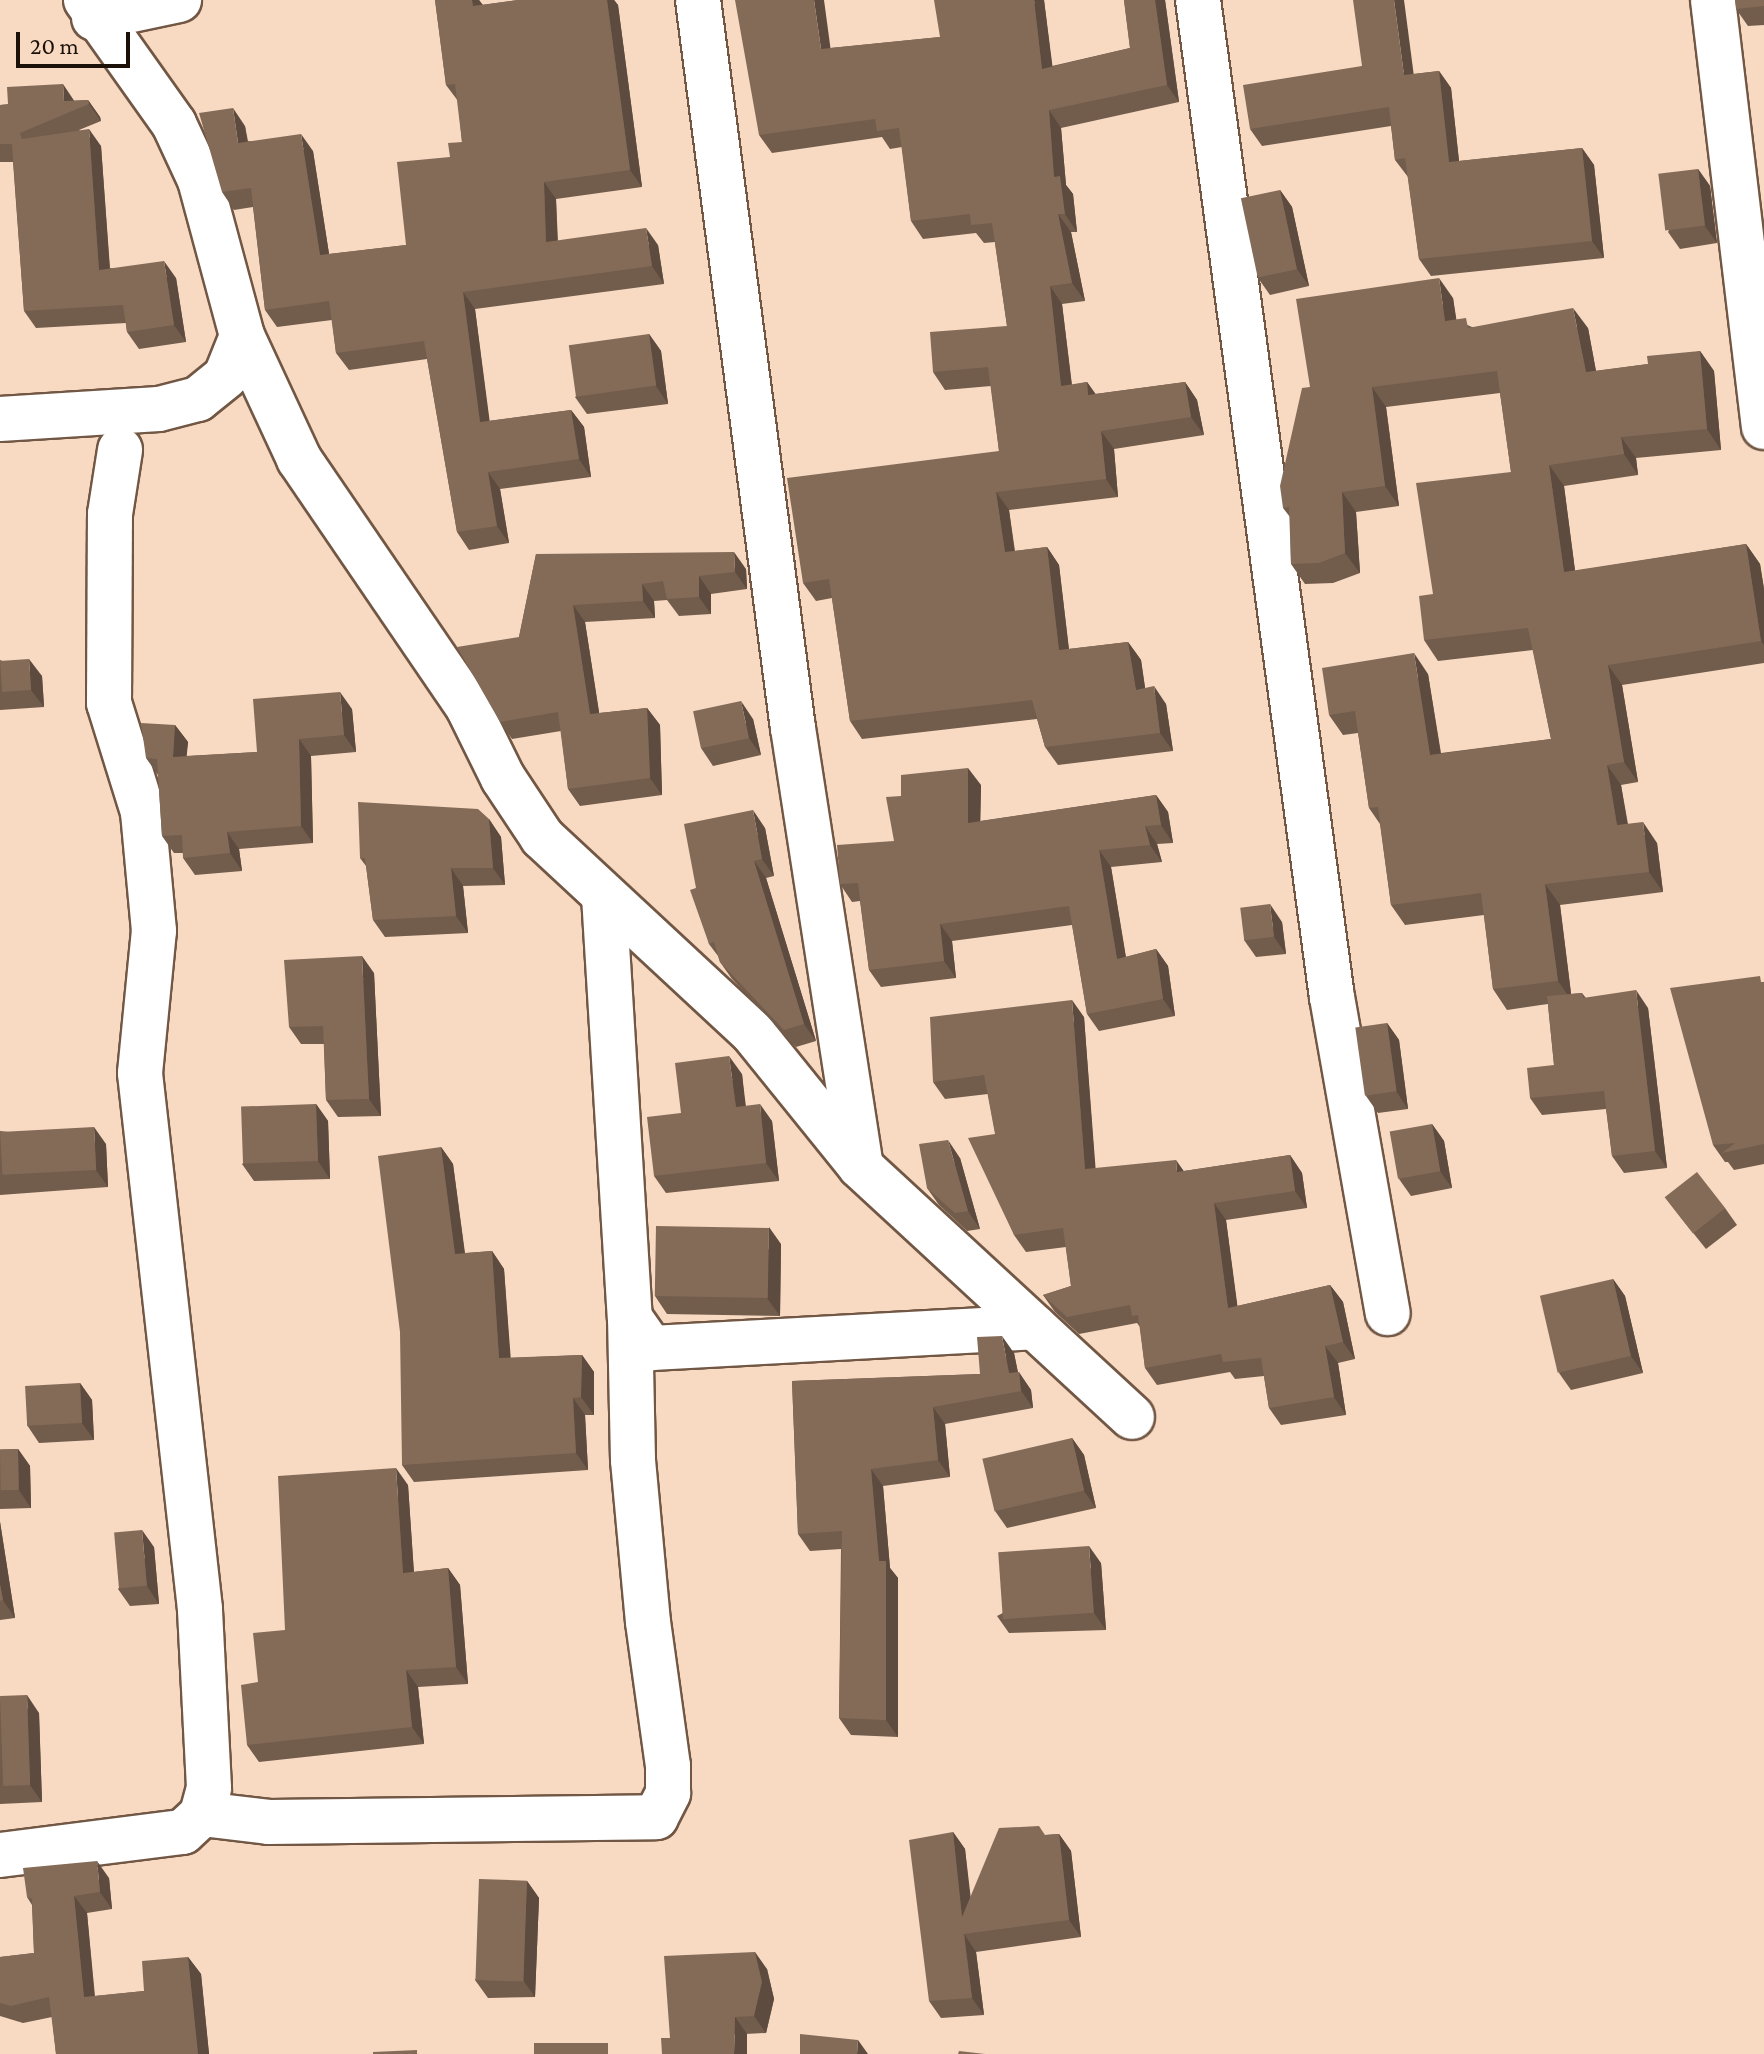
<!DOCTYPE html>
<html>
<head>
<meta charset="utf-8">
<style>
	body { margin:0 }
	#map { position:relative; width:1764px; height:2054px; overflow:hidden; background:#f8dac3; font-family:"Crimson Pro",serif }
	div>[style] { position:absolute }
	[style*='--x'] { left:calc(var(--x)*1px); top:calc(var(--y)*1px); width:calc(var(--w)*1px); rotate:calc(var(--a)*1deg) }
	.roads { filter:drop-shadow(2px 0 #715744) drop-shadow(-2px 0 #715744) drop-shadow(0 2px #715744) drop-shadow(0 -2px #715744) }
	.street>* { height:44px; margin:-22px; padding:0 22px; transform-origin:22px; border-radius:22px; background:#fff }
	.wall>* { inset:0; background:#725c4c }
	.shaded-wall>* { inset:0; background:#5c4b3e }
	.building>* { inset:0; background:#846b58; transform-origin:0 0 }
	span { translate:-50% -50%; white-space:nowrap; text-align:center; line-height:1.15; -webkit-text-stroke:6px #f8dac3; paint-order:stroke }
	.scale { position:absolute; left:16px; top:32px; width:114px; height:36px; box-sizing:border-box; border:4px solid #1b1109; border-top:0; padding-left:10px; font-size:24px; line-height:28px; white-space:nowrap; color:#1b1109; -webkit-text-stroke:6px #f8dac3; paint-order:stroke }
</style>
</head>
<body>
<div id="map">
	<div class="roads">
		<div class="street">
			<i style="--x:86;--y:0;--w:152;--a:54.6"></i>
			<i style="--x:174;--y:124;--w:62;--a:65.1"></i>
			<i style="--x:200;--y:180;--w:162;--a:74.9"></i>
			<i style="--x:242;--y:336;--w:136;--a:65.1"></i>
			<i style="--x:299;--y:459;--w:300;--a:55.7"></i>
			<i style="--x:468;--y:707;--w:79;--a:63.8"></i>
			<i style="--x:503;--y:778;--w:71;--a:56.5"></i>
			<i style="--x:542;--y:837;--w:287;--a:42.9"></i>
			<i style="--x:752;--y:1032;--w:172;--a:51.1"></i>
			<i style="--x:860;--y:1166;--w:370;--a:42.7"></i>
			<i style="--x:698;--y:0;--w:734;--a:82.57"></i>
			<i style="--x:793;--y:728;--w:440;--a:81.2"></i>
			<i style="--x:1198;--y:0;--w:1006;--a:82.35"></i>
			<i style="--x:1332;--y:997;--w:321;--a:80"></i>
			<i style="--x:1713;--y:0;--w:430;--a:83.2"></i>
			<i style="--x:94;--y:18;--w:87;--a:-12"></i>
			<i style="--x:0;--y:419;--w:159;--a:-3.6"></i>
			<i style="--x:159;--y:409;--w:40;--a:-14.4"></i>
			<i style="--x:198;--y:399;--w:36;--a:-39"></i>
			<i style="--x:226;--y:376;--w:43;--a:-68.2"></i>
			<i style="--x:604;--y:896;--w:423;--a:86.5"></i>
			<i style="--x:630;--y:1318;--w:37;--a:55"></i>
			<i style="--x:651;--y:1348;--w:384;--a:-3.1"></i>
			<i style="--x:202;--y:1814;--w:67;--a:6.8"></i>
			<i style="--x:269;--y:1822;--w:387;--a:-0.7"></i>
			<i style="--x:656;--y:1817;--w:27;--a:-63"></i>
			<i style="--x:668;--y:1793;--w:27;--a:-90"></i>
			<i style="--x:668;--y:1766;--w:145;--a:-97.9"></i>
			<i style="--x:648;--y:1622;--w:163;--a:-95.3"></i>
			<i style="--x:633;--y:1460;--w:142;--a:-91.2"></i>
			<i style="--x:0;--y:1855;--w:184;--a:-7.2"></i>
			<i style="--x:183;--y:1832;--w:26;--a:-43"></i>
			<i style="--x:202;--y:1814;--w:27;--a:-75"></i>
			<i style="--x:209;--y:1788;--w:179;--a:-92.9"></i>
			<i style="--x:200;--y:1609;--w:539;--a:-96.39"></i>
			<i style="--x:140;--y:1073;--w:143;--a:-84.4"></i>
			<i style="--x:154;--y:931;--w:120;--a:-95.3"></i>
			<i style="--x:143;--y:812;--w:114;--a:-107.3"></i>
			<i style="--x:109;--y:703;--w:189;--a:-89.7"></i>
			<i style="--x:110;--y:514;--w:65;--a:-81.1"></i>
		</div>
	</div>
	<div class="wall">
		<i style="clip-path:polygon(435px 0,479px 0,482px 5px,518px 0,614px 0,618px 5px,642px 187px,556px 199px,558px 241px,658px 245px,664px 284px,475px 309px,489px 421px,571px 410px,584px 427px,591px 477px,500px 489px,509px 543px,469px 550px,457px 532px,427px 359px,349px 370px,336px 353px,332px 320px,277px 327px,265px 310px,253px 207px,234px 210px,222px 192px,245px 126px,248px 141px,313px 151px,329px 254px,406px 245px,450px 157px,462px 142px,458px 101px,446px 85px)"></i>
		<i style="clip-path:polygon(1044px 0,1052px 66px,1130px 48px,1124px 0,1165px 0,1179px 102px,1061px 128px,1066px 185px,1073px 194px,1077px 232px,1071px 232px,1085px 301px,1062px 304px,1072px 385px,1087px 382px,1095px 394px,1185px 382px,1197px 400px,1204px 435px,1114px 449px,1118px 497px,1009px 510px,1015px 551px,1047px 547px,1059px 565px,1069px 649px,1128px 642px,1141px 660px,1145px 688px,1166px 704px,1173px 751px,1058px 765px,1045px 747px,1037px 719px,862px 739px,850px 721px,832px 598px,816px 601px,803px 583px,999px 451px,991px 386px,945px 390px,933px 372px,1007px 326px,995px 242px,984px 243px,976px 233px,923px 239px,911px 221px,902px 147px,890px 149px,882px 137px,772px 153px,759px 135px,830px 48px,940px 37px)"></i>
		<i style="clip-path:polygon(1764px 0,1764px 25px,1748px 26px,1736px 9px)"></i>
		<i style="clip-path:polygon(1362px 66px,1414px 74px,1439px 71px,1451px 88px,1459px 161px,1582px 148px,1594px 165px,1604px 258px,1431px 276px,1419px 259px,1408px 177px,1395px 160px,1391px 126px,1262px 146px,1250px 129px)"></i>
		<i style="clip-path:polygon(88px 100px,100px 117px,101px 121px,79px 130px,101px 146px,110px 268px,176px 278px,186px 342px,139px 349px,127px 332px,126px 323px,36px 328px,24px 311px,13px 162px,0 162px,0 105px)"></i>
		<i style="clip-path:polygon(1698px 169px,1710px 186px,1717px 243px,1680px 249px,1668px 232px)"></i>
		<i style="clip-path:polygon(1280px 190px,1292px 207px,1309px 286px,1270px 295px,1258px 278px)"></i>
		<i style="clip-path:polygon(1453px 298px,1456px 320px,1472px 327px,1588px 328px,1596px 371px,1648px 364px,1700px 351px,1714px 371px,1721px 450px,1636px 458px,1638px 475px,1564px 486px,1575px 571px,1746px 544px,1760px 564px,1764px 589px,1764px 663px,1622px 685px,1638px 782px,1621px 785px,1628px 824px,1657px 843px,1663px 892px,1560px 905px,1571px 994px,1582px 993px,1586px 998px,1648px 1008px,1667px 1168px,1624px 1173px,1612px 1156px,1606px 1109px,1542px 1115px,1530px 1098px,1554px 1065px,1548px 1004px,1507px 1010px,1493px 989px,1484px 915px,1405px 925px,1391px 905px,1380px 824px,1369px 808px,1358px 733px,1343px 735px,1329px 715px,1428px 674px,1441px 753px,1551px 739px,1533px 650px,1438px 661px,1424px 640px,1433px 594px,1511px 472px,1500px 393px,1386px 407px,1399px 506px,1356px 512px,1360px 573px,1333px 583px,1305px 584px,1291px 564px,1290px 517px,1283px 508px,1310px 387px)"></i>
		<i style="clip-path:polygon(649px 334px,661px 351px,668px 404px,587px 414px,575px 397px)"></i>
		<i style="clip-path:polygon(536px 554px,746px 569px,747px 589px,711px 594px,711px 614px,679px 616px,667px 600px,654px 601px,655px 618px,585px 622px,599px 713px,647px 708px,660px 725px,662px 795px,580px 806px,568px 789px,561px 731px,512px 739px,500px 722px,519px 637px)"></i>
		<i style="clip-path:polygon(0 660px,42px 676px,44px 707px,0 710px)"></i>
		<i style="clip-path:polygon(352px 709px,356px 752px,311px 756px,313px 843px,239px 849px,242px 871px,195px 875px,183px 858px,183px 853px,174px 853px,162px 836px,158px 775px,146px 758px,175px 725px,188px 742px,186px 756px,257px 752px)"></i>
		<i style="clip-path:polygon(753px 719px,761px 755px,713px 766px,701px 748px)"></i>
		<i style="clip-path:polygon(981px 785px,980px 821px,1156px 795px,1168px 812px,1173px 843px,1157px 844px,1162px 862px,1111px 867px,1126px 957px,1156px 949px,1168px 966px,1175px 1016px,1099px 1031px,1087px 1014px,1072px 925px,952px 941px,956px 978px,881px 987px,869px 970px,860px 901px,852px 902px,840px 884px,894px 841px,901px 796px)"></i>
		<i style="clip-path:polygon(489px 819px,501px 837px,505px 885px,463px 886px,468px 933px,385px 937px,373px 920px,366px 866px,360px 858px)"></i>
		<i style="clip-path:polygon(765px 828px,774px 876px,766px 878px,816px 1041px,796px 1047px,732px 979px,720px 962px,718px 956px,709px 944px,696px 888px)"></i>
		<i style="clip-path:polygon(1282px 922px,1286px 954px,1256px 957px,1244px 940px)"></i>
		<i style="clip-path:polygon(374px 973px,381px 1116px,338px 1117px,326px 1100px,324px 1044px,301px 1044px,289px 1027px)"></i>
		<i style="clip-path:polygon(1764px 981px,1764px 1164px,1734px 1170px,1728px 1162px,1725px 1162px,1713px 1145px)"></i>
		<i style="clip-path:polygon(1084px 1017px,1095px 1168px,1184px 1171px,1290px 1155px,1302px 1173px,1307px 1208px,1226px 1220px,1237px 1306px,1330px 1285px,1343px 1302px,1355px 1359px,1338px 1363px,1346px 1415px,1281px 1425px,1269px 1408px,1264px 1376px,1235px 1379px,1230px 1372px,1157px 1385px,1145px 1368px,1140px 1327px,1137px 1323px,1079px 1334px,1055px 1312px,1043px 1295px,1071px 1286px,1066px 1247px,1026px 1252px,1014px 1235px,988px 1094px,945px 1099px,933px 1082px)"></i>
		<i style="clip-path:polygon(1387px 1023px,1399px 1040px,1408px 1109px,1378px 1113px,1366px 1096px)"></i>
		<i style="clip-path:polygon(742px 1074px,745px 1106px,772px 1121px,779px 1181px,666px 1193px,654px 1176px,681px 1113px)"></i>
		<i style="clip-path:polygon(316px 1104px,328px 1121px,330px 1179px,254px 1181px,242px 1164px)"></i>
		<i style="clip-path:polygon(1432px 1124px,1444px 1141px,1452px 1188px,1411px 1196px,1399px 1179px)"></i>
		<i style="clip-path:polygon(0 1131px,106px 1144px,108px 1187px,0 1195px)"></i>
		<i style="clip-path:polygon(441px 1147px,453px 1164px,465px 1253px,492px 1251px,504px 1269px,510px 1358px,582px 1355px,594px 1372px,594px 1415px,585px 1415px,588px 1470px,414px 1482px,402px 1465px)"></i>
		<i style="clip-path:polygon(960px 1158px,980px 1229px,967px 1231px,939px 1205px,927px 1188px)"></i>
		<i style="clip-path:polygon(1665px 1197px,1725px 1208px,1737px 1225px,1706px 1249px,1678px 1214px)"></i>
		<i style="clip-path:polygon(781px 1244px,780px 1316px,667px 1314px,655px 1296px)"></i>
		<i style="clip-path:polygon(1613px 1279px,1625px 1296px,1643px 1373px,1571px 1390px,1559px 1373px)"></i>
		<i style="clip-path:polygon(1014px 1353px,1018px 1372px,1031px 1390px,1033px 1408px,945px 1424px,950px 1477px,883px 1486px,890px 1568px,898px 1578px,898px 1737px,851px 1735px,839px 1718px,841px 1549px,810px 1551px,798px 1534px,792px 1381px,980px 1374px)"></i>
		<i style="clip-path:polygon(80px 1383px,92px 1400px,94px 1440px,39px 1443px,27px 1425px)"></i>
		<i style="clip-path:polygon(1072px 1438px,1084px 1455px,1096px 1508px,1007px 1528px,995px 1511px)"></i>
		<i style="clip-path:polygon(18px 1449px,30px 1466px,31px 1508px,0 1509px,0 1450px)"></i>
		<i style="clip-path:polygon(408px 1485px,414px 1572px,448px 1568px,460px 1585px,468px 1684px,418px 1687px,424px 1744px,259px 1762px,247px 1745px,258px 1682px,285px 1630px)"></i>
		<i style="clip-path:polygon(0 1522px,15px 1618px,0 1620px)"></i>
		<i style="clip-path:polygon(154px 1547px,159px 1604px,130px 1606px,118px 1589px)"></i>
		<i style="clip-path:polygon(1101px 1563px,1106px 1630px,1009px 1633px,997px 1616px)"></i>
		<i style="clip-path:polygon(0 1698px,39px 1713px,42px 1802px,0 1804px)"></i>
		<i style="clip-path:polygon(953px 1832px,965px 1849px,970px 1898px,1045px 1835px,1059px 1834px,1071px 1851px,1081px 1937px,976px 1952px,984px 2015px,941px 2018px,929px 2001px)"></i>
		<i style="clip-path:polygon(109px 1878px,112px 1909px,87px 1913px,95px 1996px,144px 1991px,188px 1957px,201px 1974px,209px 2054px,56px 2054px,52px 2017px,23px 2023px,0 2016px,0 1957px,34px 1953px,32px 1905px,27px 1897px)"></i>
		<i style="clip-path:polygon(527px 1881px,539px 1898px,535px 1997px,488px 1998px,475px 1980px)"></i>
		<i style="clip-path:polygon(767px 1969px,774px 1999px,766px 2033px,670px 2038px)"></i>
	</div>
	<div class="shaded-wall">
		<i style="clip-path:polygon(472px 0,479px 0,483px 5px,473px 6px)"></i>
		<i style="clip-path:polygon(607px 0,614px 0,618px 5px,642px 187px,630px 170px)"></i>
		<i style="clip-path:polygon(814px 0,824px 0,833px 67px,821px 49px)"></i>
		<i style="clip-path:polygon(1034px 0,1044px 0,1055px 86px,1042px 69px)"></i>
		<i style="clip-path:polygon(1155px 0,1165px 0,1179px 102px,1167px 85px)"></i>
		<i style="clip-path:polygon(1394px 0,1404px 0,1416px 92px,1404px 75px)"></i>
		<i style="clip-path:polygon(1439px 71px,1451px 88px,1461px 179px,1449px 162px)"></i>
		<i style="clip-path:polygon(63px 84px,75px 102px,64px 101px)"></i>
		<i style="clip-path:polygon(88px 100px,100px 117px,101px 121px,89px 104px)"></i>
		<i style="clip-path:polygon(233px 108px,245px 126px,250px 160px,238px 143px)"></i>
		<i style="clip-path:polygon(1049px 110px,1061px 128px,1066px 185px,1073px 194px,1077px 232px,1065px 214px,1054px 177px)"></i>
		<i style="clip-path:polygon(89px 129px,101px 146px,111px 287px,99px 270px)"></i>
		<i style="clip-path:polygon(301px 134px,313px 151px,332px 273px,320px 255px)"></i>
		<i style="clip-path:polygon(1582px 148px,1594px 165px,1604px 258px,1592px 241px)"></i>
		<i style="clip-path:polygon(1698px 169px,1710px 186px,1717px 243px,1705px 226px)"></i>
		<i style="clip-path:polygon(544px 182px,556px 199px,558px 260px,546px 242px)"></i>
		<i style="clip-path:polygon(1280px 190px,1292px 207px,1309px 286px,1297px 269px)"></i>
		<i style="clip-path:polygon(1058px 214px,1071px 232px,1085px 301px,1072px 283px)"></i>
		<i style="clip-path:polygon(646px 228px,658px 245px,664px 284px,652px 266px)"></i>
		<i style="clip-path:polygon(164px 261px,176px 278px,186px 342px,174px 325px)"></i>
		<i style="clip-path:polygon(1439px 278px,1453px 298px,1460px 342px,1445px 321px)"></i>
		<i style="clip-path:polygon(1050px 286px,1062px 304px,1074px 404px,1061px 386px)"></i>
		<i style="clip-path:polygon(463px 292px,475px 309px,492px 439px,480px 422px)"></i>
		<i style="clip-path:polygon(1573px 308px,1588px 328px,1600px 393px,1586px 372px)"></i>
		<i style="clip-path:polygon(649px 334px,661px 351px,668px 404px,656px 386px)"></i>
		<i style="clip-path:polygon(1700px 351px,1714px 371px,1721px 450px,1707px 429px)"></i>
		<i style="clip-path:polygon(1087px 382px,1100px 400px,1088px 395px)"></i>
		<i style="clip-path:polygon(1185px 382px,1197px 400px,1204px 435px,1191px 417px)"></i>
		<i style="clip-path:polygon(1372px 387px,1386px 407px,1399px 506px,1385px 486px)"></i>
		<i style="clip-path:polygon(571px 410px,584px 427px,591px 477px,579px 459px)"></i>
		<i style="clip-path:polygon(1101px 431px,1114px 449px,1118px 497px,1106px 479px)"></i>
		<i style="clip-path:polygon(1621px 437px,1636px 458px,1638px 475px,1624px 454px)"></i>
		<i style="clip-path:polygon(1549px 465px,1564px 486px,1578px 593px,1564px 572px)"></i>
		<i style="clip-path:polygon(488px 472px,500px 489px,509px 543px,497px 526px)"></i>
		<i style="clip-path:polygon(996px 492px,1009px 510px,1017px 570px,1005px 552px)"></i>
		<i style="clip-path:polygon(1342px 492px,1356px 512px,1360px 573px,1345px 553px)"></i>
		<i style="clip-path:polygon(1746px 544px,1760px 564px,1764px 589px,1764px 645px,1761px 641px)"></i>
		<i style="clip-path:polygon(1047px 547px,1059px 565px,1071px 668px,1059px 650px)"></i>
		<i style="clip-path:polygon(734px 552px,746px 569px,747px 589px,735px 572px)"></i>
		<i style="clip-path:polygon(699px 576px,711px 594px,711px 614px,699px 597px)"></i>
		<i style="clip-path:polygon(642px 584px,654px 601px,655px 618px,643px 601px)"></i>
		<i style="clip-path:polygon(573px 605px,585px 622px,602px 731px,590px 714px)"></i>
		<i style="clip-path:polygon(1128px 642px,1141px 660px,1148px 708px,1136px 690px)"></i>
		<i style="clip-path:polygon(1414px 653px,1428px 674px,1444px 775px,1430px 755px)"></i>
		<i style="clip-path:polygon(29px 659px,42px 676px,44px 707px,31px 690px)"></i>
		<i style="clip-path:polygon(1608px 665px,1622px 685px,1638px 782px,1624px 762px)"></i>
		<i style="clip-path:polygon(1154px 686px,1166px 704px,1173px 751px,1160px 733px)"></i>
		<i style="clip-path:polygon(340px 692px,352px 709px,356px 752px,344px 735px)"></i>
		<i style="clip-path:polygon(741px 701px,753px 719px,761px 755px,749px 738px)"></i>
		<i style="clip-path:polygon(647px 708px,660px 725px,662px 795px,650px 778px)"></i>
		<i style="clip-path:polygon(175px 725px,188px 742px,185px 774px,173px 757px)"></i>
		<i style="clip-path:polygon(299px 739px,311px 756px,313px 843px,301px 826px)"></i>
		<i style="clip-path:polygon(1607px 765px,1621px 785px,1631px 846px,1617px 825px)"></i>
		<i style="clip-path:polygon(968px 768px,981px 785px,980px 841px,968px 823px)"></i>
		<i style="clip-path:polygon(1156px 795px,1168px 812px,1173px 843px,1161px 825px)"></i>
		<i style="clip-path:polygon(753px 810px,765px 828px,774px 876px,762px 859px)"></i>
		<i style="clip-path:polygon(489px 819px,501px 837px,505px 885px,493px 868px)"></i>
		<i style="clip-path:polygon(1643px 822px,1657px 843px,1663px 892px,1649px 872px)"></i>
		<i style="clip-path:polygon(1145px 826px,1157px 844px,1162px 862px,1150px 845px)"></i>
		<i style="clip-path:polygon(227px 832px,239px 849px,242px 871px,230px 853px)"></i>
		<i style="clip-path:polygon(1099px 850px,1111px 867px,1129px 977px,1117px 959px)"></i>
		<i style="clip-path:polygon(754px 861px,766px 878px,816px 1041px,804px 1024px)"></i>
		<i style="clip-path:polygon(451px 868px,463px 886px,468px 933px,456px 916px)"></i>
		<i style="clip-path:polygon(1545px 884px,1560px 905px,1572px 1001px,1558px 981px)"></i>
		<i style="clip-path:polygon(1270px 904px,1282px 922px,1286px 954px,1274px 937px)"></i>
		<i style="clip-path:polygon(940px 924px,952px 941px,956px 978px,944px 961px)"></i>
		<i style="clip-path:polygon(1156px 949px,1168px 966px,1175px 1016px,1163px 999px)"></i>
		<i style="clip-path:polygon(362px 956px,374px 973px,381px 1116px,369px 1099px)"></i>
		<i style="clip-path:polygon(1636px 990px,1648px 1008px,1667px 1168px,1655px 1151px)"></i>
		<i style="clip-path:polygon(1072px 1000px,1084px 1017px,1097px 1187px,1085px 1169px)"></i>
		<i style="clip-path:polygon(1387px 1023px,1399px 1040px,1408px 1109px,1396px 1091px)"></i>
		<i style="clip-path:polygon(729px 1056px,742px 1074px,748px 1124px,736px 1107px)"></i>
		<i style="clip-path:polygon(316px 1104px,328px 1121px,330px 1179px,318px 1161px)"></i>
		<i style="clip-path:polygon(760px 1104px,772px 1121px,779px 1181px,766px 1163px)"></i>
		<i style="clip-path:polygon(1432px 1124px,1444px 1141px,1452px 1188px,1440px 1171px)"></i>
		<i style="clip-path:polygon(94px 1127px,106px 1144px,108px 1187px,96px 1170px)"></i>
		<i style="clip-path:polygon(948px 1140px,960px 1158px,980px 1229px,968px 1211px)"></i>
		<i style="clip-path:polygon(441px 1147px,453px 1164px,467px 1271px,455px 1254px)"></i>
		<i style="clip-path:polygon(1290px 1155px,1302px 1173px,1307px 1208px,1295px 1191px)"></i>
		<i style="clip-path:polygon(1176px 1160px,1188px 1177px,1177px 1172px)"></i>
		<i style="clip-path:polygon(1214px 1203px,1226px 1220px,1240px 1325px,1228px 1308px)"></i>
		<i style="clip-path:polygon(769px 1227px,781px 1244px,780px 1316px,767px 1298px)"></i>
		<i style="clip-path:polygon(492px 1251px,504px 1269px,512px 1375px,499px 1358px)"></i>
		<i style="clip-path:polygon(1613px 1279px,1625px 1296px,1643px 1373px,1631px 1356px)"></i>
		<i style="clip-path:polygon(1330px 1285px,1343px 1302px,1355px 1359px,1343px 1342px)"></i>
		<i style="clip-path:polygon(1002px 1336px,1014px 1353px,1020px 1384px,1019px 1372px,1031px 1390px,1033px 1408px,1009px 1373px)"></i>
		<i style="clip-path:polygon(1325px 1346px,1338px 1363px,1346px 1415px,1334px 1397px)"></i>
		<i style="clip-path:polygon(582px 1355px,594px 1372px,594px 1415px,581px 1397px)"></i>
		<i style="clip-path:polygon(80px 1383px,92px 1400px,94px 1440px,82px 1423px)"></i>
		<i style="clip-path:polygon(573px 1398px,585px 1415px,588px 1470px,576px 1453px)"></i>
		<i style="clip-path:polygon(933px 1407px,945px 1424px,950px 1477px,938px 1460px)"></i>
		<i style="clip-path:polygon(1072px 1438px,1084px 1455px,1096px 1508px,1084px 1491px)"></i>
		<i style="clip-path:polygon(18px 1449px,30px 1466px,31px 1508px,19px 1490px)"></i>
		<i style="clip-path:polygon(396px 1468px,408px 1485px,415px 1590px,403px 1573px)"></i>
		<i style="clip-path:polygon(871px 1469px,883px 1486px,890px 1568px,898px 1578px,898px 1737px,886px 1720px,879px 1561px)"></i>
		<i style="clip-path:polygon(0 1522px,15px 1618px,3px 1600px,0 1584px)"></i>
		<i style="clip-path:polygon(142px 1530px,154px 1547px,159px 1604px,147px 1586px)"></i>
		<i style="clip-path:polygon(1089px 1546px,1101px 1563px,1106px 1630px,1094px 1613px)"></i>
		<i style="clip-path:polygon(448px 1568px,460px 1585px,468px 1684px,456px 1667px)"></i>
		<i style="clip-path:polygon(406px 1670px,418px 1687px,424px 1744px,412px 1727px)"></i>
		<i style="clip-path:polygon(27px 1695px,39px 1713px,42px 1802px,30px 1785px)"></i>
		<i style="clip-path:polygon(953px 1832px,965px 1849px,975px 1934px,962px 1917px)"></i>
		<i style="clip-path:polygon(1059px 1834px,1071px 1851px,1081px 1937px,1069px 1920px)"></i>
		<i style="clip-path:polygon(97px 1861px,109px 1878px,112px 1909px,100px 1892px)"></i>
		<i style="clip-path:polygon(527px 1881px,539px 1898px,535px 1997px,523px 1980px)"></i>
		<i style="clip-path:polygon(74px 1896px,87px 1913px,96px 2014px,84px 1997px)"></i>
		<i style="clip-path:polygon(964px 1934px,976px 1952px,984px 2015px,972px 1998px)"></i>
		<i style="clip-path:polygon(755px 1952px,767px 1969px,774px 1999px,766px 2033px,754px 2016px)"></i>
		<i style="clip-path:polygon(188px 1957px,201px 1974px,209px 2054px,198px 2054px)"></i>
		<i style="clip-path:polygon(735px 2017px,747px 2034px,747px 2054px,734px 2054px)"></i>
		<i style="clip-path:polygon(858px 2040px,868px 2054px,857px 2054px)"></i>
	</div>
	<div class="building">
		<i style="clip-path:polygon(435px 0,472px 0,473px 6px,518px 0,607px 0,630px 170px,544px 182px,546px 242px,646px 228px,652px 266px,463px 292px,480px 422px,571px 410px,579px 459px,488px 472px,497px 526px,457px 532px,424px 341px,336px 353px,329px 301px,265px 310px,251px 188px,222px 192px,199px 113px,233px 108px,238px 143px,301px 134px,320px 255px,406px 245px,397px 162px,450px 157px,448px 143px,462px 142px,455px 84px,446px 85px)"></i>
		<i style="clip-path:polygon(735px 0,814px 0,821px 49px,940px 37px,934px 0,1034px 0,1042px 69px,1130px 48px,1124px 0,1155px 0,1167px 85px,1049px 110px,1054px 177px,1060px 176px,1065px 214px,1058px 214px,1072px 283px,1050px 286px,1061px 386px,1087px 382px,1088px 395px,1185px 382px,1191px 417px,1101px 431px,1106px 479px,996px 492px,1005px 552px,1047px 547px,1059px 650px,1128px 642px,1136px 690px,1154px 686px,1160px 733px,1045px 747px,1032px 700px,850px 721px,829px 579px,803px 583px,787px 478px,999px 451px,988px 367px,933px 372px,930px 332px,1007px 326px,992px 223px,971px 225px,970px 214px,911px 221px,899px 128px,877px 131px,875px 119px,759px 135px)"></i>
		<i style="clip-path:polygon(1353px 0,1394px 0,1404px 75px,1439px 71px,1449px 162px,1582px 148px,1592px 241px,1419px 259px,1405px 158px,1395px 160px,1389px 107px,1250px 129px,1243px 85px,1362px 66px)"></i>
		<i style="clip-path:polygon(1735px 0,1764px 0,1764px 6px,1736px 9px)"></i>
		<i style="clip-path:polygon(63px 84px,64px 101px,88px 100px,89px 104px,20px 133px,22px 139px,89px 129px,99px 270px,164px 261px,174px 325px,127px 332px,123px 305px,24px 311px,12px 144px,0 144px,0 105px,8px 104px,7px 87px)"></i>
		<i style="left:1698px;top:169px;width:57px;height:40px;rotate:83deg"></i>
		<i style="left:1280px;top:190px;width:81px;height:40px;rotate:78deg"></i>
		<i style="clip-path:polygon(1439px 278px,1445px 321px,1466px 318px,1468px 328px,1573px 308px,1586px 372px,1648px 364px,1647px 356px,1700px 351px,1707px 429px,1621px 437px,1624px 454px,1549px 465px,1564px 572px,1746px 544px,1761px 641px,1608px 665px,1624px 762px,1607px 765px,1617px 825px,1643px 822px,1649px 872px,1545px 884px,1558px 981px,1493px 989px,1481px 893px,1391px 905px,1378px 807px,1369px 808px,1355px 711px,1329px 715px,1322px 668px,1414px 653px,1430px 755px,1551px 739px,1528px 628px,1424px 640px,1419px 596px,1433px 594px,1416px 483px,1511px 472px,1497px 371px,1372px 387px,1385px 486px,1342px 492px,1345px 553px,1319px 563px,1291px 564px,1289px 507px,1283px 508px,1280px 486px,1302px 388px,1310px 387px,1296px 299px)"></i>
		<i style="left:649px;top:334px;width:52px;height:81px;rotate:82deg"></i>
		<i style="clip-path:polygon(734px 552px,735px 572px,699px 576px,699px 597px,667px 599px,663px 581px,642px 584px,643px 601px,573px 605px,590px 714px,647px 708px,650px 778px,568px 789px,558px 712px,500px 722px,457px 647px,519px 637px,536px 554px)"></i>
		<i style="left:29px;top:659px;width:31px;height:29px;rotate:86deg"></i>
		<i style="clip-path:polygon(340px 692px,344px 735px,299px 739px,301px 826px,227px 832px,230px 853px,183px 858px,182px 835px,162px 836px,157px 759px,146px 758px,141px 723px,175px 725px,173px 757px,257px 752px,253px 699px)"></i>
		<i style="left:741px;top:701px;width:38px;height:49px;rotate:78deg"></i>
		<i style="clip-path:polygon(968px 768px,968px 823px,1156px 795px,1161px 825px,1145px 826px,1150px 845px,1099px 850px,1117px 959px,1156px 949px,1163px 999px,1087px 1014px,1069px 906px,940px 924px,944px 961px,869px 970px,858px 883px,840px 884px,837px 845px,894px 841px,886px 797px,901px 796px,901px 775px)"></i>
		<i style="clip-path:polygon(358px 802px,478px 809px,489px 819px,493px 868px,451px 868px,456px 916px,373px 920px,365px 858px,360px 858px)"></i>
		<i style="clip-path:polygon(753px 810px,762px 859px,754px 861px,804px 1024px,784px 1030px,720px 962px,714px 942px,709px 944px,690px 890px,696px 888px,684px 824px)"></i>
		<i style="left:1270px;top:904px;width:33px;height:30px;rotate:83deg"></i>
		<i style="clip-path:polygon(362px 956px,369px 1099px,326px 1100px,323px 1026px,289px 1027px,284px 960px)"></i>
		<i style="clip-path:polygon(1760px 976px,1761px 982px,1764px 982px,1764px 1144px,1722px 1153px,1735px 1143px,1713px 1145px,1670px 988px)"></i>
		<i style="clip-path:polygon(1636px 990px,1655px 1151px,1612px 1156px,1604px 1091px,1530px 1098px,1527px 1068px,1554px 1065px,1547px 996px,1582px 993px,1583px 998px)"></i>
		<i style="clip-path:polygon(1072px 1000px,1085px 1169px,1176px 1160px,1177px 1172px,1290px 1155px,1295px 1191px,1214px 1203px,1228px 1308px,1330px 1285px,1343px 1342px,1325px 1346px,1334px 1397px,1269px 1408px,1261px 1358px,1223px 1362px,1221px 1354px,1145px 1368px,1138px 1315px,1132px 1316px,1130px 1305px,1067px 1317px,1043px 1295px,1071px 1286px,1063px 1228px,1014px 1235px,968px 1138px,995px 1134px,984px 1075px,933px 1082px,930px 1017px)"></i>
		<i style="left:1387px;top:1023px;width:69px;height:32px;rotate:82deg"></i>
		<i style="clip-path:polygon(729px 1056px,736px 1107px,760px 1104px,766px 1163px,654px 1176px,647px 1117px,681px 1113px,675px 1063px)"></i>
		<i style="left:316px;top:1104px;width:57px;height:75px;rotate:88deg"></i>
		<i style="left:1432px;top:1124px;width:48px;height:43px;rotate:80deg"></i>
		<i style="left:94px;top:1127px;width:43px;height:94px;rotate:87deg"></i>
		<i style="clip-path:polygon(948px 1140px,968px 1211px,955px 1213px,927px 1188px,919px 1144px)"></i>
		<i style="clip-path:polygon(441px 1147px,455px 1254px,492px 1251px,499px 1358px,582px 1355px,581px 1397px,573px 1398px,576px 1453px,402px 1465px,400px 1332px,378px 1156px)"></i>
		<i style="left:1697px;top:1172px;width:46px;height:41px;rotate:52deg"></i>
		<i style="left:656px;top:1226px;width:113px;height:70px;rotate:1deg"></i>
		<i style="left:1613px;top:1279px;width:79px;height:75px;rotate:77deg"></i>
		<i style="clip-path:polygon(1002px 1336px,1009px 1373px,1019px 1372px,1021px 1391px,933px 1407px,938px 1460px,871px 1469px,879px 1561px,886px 1561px,886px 1720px,839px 1718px,842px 1531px,798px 1534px,792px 1381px,980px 1374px,977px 1337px)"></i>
		<i style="left:80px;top:1383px;width:40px;height:55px;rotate:87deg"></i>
		<i style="left:1072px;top:1438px;width:54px;height:92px;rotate:77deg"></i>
		<i style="left:18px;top:1449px;width:41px;height:18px;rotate:89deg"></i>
		<i style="clip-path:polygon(396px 1468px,403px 1573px,448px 1568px,456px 1667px,406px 1670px,412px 1727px,247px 1745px,241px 1685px,258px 1682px,253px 1633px,285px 1630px,278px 1476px)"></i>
		<i style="left:142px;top:1530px;width:56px;height:28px;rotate:85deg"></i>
		<i style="left:1089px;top:1546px;width:67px;height:91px;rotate:86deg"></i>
		<i style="clip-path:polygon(0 1584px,3px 1600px,0 1601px)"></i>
		<i style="left:27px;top:1695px;width:90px;height:27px;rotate:88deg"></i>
		<i style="clip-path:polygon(1039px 1826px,1045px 1835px,1059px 1834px,1069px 1920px,964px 1934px,972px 1998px,929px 2001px,909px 1840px,953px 1832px,962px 1917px,999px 1828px)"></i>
		<i style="clip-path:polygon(97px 1861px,100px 1892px,74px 1896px,84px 1997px,144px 1991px,142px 1961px,188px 1957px,198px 2054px,56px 2054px,49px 1997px,11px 2006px,0 2003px,0 1957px,34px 1953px,32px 1899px,27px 1897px,23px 1868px)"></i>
		<i style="left:479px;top:1879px;width:48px;height:101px;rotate:2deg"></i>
		<i style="clip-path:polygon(755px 1952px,762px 1982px,754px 2016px,735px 2017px,734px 2054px,662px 2054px,661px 2038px,670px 2038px,664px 1956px)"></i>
		<i style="clip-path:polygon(800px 2034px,858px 2040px,857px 2054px,800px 2054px)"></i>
		<i style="left:534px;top:2043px;width:74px;height:11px"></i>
		<i style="clip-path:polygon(417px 2050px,417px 2054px,373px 2054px,373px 2052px)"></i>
		<i style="clip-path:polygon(959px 2051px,985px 2054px,958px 2054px)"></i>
	</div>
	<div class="scale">20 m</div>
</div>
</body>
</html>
